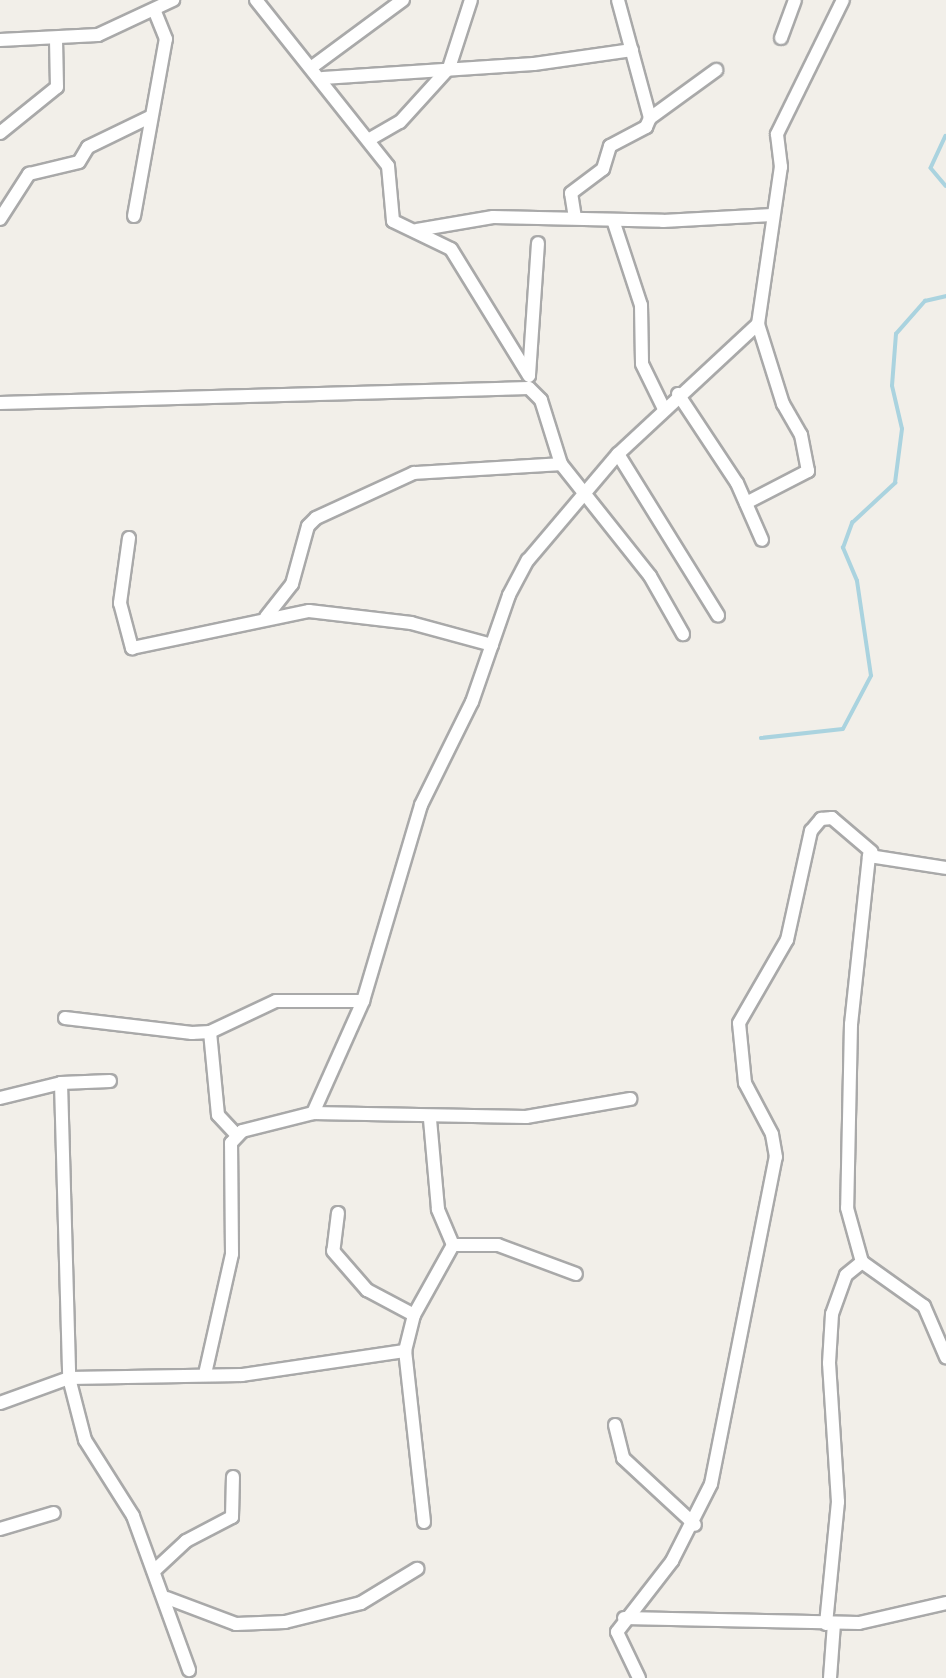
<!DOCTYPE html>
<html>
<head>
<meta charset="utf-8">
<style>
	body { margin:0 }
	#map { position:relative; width:946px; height:1678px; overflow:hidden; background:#f2efe9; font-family:Montserrat,sans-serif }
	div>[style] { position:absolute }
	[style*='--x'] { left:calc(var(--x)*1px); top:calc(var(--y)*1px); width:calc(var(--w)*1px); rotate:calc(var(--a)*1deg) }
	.stream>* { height:3.5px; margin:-1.75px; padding:0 1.75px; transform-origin:1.75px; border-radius:1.75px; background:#aad3df }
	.roads { filter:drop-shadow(2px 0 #a9a9a9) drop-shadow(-2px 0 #a9a9a9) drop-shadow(0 2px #a9a9a9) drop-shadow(0 -2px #a9a9a9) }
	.minor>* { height:12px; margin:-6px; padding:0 6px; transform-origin:6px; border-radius:6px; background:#fff }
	span { translate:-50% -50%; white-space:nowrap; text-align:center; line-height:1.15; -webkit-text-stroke:6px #fff; paint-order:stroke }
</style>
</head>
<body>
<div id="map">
	<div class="stream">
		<i style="--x:946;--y:136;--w:35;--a:115"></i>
		<i style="--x:931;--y:168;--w:23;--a:50"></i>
		<i style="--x:761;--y:738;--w:82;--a:-6.3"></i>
		<i style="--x:843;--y:729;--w:60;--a:-62.2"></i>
		<i style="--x:871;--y:676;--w:96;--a:-98.4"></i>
		<i style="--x:857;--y:581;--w:36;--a:-113"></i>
		<i style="--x:843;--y:548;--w:27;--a:-70"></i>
		<i style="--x:852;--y:523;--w:59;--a:-42.9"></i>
		<i style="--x:895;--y:483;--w:54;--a:-82.6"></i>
		<i style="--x:902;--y:429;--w:44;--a:-103.1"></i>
		<i style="--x:892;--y:386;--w:52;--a:-85.6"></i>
		<i style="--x:896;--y:334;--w:44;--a:-48.7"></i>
		<i style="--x:925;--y:301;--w:22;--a:-13"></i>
	</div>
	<div class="roads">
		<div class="minor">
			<i style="--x:256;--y:0;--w:212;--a:51.5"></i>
			<i style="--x:388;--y:166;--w:55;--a:84.8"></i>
			<i style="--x:393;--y:221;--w:64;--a:25.8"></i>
			<i style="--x:451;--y:249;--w:149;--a:58.4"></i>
			<i style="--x:781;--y:38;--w:40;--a:-69.8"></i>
			<i style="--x:0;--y:40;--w:98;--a:-2.9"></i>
			<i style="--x:98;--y:35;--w:83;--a:-25"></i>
			<i style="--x:312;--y:67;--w:113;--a:-36.4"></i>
			<i style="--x:323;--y:78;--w:211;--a:-3.8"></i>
			<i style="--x:534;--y:64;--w:99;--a:-8.1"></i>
			<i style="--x:650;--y:118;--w:82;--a:-36"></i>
			<i style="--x:0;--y:133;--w:73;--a:-38.9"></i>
			<i style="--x:57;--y:87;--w:48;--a:-91.2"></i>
			<i style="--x:370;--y:139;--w:34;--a:-30"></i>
			<i style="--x:400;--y:122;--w:73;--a:-47.8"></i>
			<i style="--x:449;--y:68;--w:71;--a:-72.1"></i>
			<i style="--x:134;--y:216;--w:180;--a:-79.8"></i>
			<i style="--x:166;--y:39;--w:31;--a:-112"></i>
			<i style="--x:575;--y:218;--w:25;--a:-99"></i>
			<i style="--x:571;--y:193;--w:40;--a:-37"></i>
			<i style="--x:603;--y:169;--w:24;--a:-73"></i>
			<i style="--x:610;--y:146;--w:41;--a:-27.8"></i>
			<i style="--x:646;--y:127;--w:10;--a:-66"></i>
			<i style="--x:650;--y:118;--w:122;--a:-105.2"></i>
			<i style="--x:0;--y:219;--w:54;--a:-57.2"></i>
			<i style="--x:29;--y:174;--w:51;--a:-13.5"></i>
			<i style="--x:79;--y:162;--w:17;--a:-59"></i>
			<i style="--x:88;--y:147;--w:69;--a:-25.8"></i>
			<i style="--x:613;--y:220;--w:89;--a:71.8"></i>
			<i style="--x:641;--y:305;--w:59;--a:89"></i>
			<i style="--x:642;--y:364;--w:50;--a:63.9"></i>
			<i style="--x:417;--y:230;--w:77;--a:-9.7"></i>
			<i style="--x:493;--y:217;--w:170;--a:1.3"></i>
			<i style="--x:663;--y:221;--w:109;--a:-3.2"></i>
			<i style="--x:529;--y:375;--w:132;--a:-86.1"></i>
			<i style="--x:678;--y:394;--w:107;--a:56.5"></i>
			<i style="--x:737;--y:483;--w:62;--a:66.3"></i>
			<i style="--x:0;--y:403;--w:529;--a:-1.62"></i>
			<i style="--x:529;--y:388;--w:17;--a:45"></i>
			<i style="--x:541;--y:400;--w:67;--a:72.6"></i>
			<i style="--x:561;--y:464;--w:143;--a:51.5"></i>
			<i style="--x:650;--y:576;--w:67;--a:60.4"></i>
			<i style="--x:618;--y:454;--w:190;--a:58.2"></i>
			<i style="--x:746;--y:503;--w:70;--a:-27.3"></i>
			<i style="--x:808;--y:471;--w:37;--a:-101"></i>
			<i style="--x:801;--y:435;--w:36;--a:-120"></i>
			<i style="--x:783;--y:404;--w:84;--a:-107.4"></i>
			<i style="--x:129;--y:538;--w:66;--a:97.9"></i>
			<i style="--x:120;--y:603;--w:47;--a:75.1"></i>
			<i style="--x:132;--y:648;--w:181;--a:-11.8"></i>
			<i style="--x:309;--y:611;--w:103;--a:6.7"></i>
			<i style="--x:411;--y:623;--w:84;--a:15.2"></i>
			<i style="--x:266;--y:617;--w:42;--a:-51.8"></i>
			<i style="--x:292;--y:584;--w:60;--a:-74.6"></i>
			<i style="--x:308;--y:526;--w:11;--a:-45"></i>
			<i style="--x:316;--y:518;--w:108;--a:-24.7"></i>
			<i style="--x:414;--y:473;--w:147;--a:-3.5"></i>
			<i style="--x:946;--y:868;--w:78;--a:-171.1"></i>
			<i style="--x:869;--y:856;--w:169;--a:96.1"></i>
			<i style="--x:851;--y:1024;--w:184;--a:91.2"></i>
			<i style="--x:847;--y:1208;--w:56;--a:74.5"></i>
			<i style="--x:862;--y:1262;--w:76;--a:35.4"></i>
			<i style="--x:924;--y:1306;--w:56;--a:66.7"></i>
			<i style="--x:65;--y:1018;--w:128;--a:6.7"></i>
			<i style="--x:192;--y:1033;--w:18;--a:-3"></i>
			<i style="--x:210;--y:1032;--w:73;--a:-25.2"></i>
			<i style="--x:276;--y:1001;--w:87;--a:0"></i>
			<i style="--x:210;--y:1032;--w:83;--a:84.5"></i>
			<i style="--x:218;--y:1115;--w:26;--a:47"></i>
			<i style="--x:61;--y:1083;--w:295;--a:88.4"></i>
			<i style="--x:69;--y:1378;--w:64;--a:75.5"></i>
			<i style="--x:85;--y:1440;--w:90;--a:57.7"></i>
			<i style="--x:133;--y:1516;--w:164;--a:70"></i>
			<i style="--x:0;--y:1098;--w:63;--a:-13.8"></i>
			<i style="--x:61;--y:1083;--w:49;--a:-2.3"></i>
			<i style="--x:313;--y:1113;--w:213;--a:1.1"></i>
			<i style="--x:526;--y:1117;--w:106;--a:-9.8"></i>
			<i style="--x:338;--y:1213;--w:38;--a:97"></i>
			<i style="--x:333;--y:1251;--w:52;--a:48.9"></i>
			<i style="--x:367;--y:1290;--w:53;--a:28"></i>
			<i style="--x:453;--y:1245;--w:45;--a:0"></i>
			<i style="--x:498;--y:1245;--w:83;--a:20.4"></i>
			<i style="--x:205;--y:1374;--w:123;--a:-77.3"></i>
			<i style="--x:232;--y:1254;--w:111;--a:-90.5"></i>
			<i style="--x:231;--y:1143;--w:16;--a:-47"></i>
			<i style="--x:242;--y:1131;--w:73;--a:-14.2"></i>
			<i style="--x:313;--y:1113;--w:123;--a:-65.9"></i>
			<i style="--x:363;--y:1001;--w:204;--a:-73.5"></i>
			<i style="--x:421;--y:805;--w:115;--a:-63.7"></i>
			<i style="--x:472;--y:702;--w:113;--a:-70.9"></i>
			<i style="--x:509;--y:595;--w:40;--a:-62"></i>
			<i style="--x:528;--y:560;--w:139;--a:-49.7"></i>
			<i style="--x:618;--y:454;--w:191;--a:-42.9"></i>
			<i style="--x:758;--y:324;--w:159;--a:-81.7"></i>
			<i style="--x:781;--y:167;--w:33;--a:-97"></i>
			<i style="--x:777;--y:134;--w:149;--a:-63.8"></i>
			<i style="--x:0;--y:1403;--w:73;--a:-19.9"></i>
			<i style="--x:69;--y:1378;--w:173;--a:-1"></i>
			<i style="--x:242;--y:1375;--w:165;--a:-8.4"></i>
			<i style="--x:615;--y:1425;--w:34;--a:76"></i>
			<i style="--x:623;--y:1458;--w:98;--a:42.9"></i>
			<i style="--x:424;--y:1522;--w:172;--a:-96.3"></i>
			<i style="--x:405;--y:1351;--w:37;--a:-76"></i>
			<i style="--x:414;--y:1315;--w:80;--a:-60.9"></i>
			<i style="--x:453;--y:1245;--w:39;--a:-113"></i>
			<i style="--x:438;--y:1209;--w:90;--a:-95.1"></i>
			<i style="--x:0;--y:1529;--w:56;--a:-16.5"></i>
			<i style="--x:156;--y:1569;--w:41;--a:-43"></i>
			<i style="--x:186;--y:1541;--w:52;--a:-27.6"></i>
			<i style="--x:232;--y:1517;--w:40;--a:-88.6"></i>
			<i style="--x:167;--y:1598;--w:74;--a:20.6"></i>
			<i style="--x:236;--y:1624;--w:49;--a:-2.3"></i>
			<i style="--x:285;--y:1622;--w:78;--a:-14"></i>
			<i style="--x:361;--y:1603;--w:66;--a:-31.3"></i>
			<i style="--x:624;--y:1618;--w:235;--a:1.2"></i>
			<i style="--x:859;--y:1623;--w:89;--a:-12.9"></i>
			<i style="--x:826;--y:1624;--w:123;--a:-84.4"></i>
			<i style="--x:838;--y:1502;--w:139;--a:-93.7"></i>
			<i style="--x:829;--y:1363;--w:49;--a:-86.5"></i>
			<i style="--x:832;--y:1314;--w:41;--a:-70.3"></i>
			<i style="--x:846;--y:1275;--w:21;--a:-39"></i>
			<i style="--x:639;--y:1678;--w:51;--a:-115.6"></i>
			<i style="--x:617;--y:1632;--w:90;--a:-52.2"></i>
			<i style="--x:672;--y:1561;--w:86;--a:-63.1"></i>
			<i style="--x:711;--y:1484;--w:333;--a:-78.8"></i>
			<i style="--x:776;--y:1157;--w:23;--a:-100"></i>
			<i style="--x:772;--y:1134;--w:58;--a:-117.9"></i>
			<i style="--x:745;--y:1083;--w:60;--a:-95.7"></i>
			<i style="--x:739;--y:1023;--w:96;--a:-60"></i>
			<i style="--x:787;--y:940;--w:112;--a:-77.6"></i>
			<i style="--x:811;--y:831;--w:16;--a:-50"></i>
			<i style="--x:821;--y:819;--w:11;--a:-5"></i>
			<i style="--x:832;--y:818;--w:52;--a:40.4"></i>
			<i style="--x:830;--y:1678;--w:54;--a:-85.8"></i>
		</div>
	</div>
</div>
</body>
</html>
